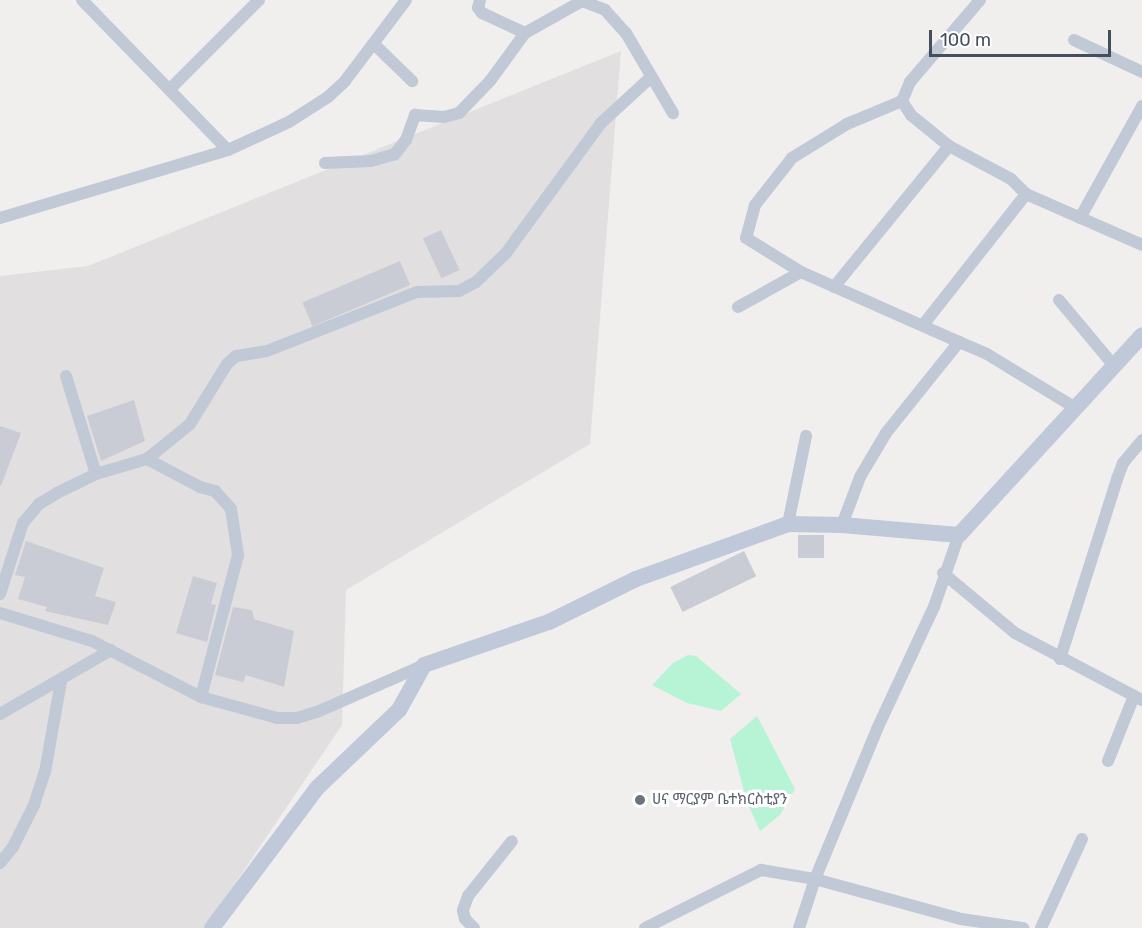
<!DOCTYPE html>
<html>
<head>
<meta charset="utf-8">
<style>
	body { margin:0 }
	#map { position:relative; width:1142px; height:928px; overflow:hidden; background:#f1eeee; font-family:Rubik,"Noto Sans Ethiopic",sans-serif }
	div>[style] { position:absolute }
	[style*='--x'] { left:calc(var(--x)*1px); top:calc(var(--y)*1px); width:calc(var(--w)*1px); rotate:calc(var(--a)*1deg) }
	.education>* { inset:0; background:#e2dfe0 }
	.green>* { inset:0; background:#b7f4d5 }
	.building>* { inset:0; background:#caccd5; transform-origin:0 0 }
	.street>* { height:12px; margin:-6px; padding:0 6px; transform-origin:6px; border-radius:6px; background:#c0c9d5 }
	.secondary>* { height:16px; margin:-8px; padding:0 8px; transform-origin:8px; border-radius:8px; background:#bfc9da }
	.dots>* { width:16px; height:16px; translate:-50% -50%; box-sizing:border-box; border:3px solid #fff; border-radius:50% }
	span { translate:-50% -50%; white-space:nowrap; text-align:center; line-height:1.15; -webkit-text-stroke:6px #fff; paint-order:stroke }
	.worship-label { font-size:15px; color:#5b616d }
	.left { translate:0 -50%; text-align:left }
	.scale { position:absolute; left:929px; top:30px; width:182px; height:27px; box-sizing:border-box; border:3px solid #444f5e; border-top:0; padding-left:8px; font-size:18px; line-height:21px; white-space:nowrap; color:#444f5e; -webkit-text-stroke:4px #fff; paint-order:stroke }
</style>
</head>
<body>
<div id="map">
	<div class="education">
		<i style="clip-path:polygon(621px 51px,590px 444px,346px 590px,342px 725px,205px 928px,0 928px,0 276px,88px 266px)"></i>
	</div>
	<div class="green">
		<i style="clip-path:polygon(688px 655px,696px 656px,741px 694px,721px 711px,687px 703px,652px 685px,673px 663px)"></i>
		<i style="clip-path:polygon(757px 716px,795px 789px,780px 815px,760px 831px,747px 802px,730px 739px)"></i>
	</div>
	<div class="building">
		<i style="left:441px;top:230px;width:44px;height:20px;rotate:65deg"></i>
		<i style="left:400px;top:261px;width:26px;height:106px;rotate:67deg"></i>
		<i style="clip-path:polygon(134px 400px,145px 441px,101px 461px,87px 416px)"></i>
		<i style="clip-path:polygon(0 426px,21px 433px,1px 486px,0 485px)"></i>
		<i style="left:798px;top:535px;width:26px;height:23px"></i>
		<i style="clip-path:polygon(26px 541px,104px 568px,95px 596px,116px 602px,108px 625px,45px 611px,47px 607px,18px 599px,25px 577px,15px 575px)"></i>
		<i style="left:744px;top:551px;width:28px;height:82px;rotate:64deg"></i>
		<i style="clip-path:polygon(193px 576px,217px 583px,211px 604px,216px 605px,207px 642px,176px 633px)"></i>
		<i style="clip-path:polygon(233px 607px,252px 610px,254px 619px,294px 631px,284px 687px,246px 675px,243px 682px,215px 675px)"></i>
	</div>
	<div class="street">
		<i style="--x:82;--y:0;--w:209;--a:45.8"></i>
		<i style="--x:228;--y:150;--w:67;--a:-24.7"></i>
		<i style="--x:289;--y:122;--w:46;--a:-32.7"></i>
		<i style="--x:328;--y:97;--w:23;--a:-43"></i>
		<i style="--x:345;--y:81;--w:101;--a:-53"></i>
		<i style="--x:480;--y:0;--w:8;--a:104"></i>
		<i style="--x:478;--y:8;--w:6;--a:51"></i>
		<i style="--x:482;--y:13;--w:47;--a:24.9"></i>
		<i style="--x:1074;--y:40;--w:75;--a:25.2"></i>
		<i style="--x:375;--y:45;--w:52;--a:44.2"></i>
		<i style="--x:170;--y:89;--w:126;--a:-45"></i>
		<i style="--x:902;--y:101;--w:60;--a:157.3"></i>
		<i style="--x:847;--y:124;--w:65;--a:148.3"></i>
		<i style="--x:792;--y:158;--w:60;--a:128.2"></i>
		<i style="--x:755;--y:205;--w:34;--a:105"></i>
		<i style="--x:746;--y:238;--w:65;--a:31.7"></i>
		<i style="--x:801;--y:272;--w:173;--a:23.9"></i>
		<i style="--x:949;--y:146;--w:49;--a:-140.8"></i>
		<i style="--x:911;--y:115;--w:17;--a:-123"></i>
		<i style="--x:902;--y:101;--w:21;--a:-67"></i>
		<i style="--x:910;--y:82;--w:108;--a:-49.5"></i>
		<i style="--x:325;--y:163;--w:46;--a:-2.5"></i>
		<i style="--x:371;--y:161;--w:25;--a:-16"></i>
		<i style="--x:395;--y:154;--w:18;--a:-52"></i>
		<i style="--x:406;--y:140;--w:27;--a:-70"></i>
		<i style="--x:415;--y:115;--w:29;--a:4"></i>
		<i style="--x:444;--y:117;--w:16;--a:-15"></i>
		<i style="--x:459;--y:113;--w:45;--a:-45.9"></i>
		<i style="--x:490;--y:81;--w:59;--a:-53.9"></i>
		<i style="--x:525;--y:33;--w:65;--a:-29.3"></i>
		<i style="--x:582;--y:1;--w:25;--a:21"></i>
		<i style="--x:605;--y:10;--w:31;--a:48"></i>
		<i style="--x:626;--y:33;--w:93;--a:59.6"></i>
		<i style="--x:0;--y:218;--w:238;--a:-16.6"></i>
		<i style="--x:1080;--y:218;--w:128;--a:-61"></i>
		<i style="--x:834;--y:287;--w:182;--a:-50.8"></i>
		<i style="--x:949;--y:146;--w:70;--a:28"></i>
		<i style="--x:1011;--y:179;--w:21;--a:45"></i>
		<i style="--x:1026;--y:194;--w:127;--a:23.7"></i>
		<i style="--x:1059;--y:300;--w:87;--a:50.1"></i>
		<i style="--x:738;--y:307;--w:72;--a:-29.1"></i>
		<i style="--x:923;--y:325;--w:167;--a:-51.8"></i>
		<i style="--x:66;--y:376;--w:102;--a:73"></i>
		<i style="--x:147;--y:459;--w:55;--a:-39.1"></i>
		<i style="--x:190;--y:424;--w:70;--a:-58.3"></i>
		<i style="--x:227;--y:364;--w:12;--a:-42"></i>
		<i style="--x:236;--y:356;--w:31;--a:-9"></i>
		<i style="--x:267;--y:351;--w:161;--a:-21.5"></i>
		<i style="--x:417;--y:292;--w:42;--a:-1.4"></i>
		<i style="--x:459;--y:291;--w:19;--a:-28"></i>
		<i style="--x:476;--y:282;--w:42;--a:-44"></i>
		<i style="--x:506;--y:253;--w:161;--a:-53.8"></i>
		<i style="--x:601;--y:123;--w:68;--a:-42.6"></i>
		<i style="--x:788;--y:524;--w:90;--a:-78.4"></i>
		<i style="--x:842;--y:525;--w:51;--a:-69.4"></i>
		<i style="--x:860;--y:477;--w:51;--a:-59.4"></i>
		<i style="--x:886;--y:433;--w:117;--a:-51.3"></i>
		<i style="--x:959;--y:342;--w:30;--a:23"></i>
		<i style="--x:987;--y:354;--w:105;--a:31.4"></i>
		<i style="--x:943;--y:573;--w:94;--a:39.8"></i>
		<i style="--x:1015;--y:633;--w:144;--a:27.8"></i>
		<i style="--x:0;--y:594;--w:75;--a:-72.1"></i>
		<i style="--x:23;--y:523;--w:25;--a:-50"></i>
		<i style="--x:39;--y:504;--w:21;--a:-31"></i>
		<i style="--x:57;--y:493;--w:43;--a:-26"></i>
		<i style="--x:96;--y:474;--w:53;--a:-16.4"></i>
		<i style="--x:147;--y:459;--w:60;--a:27.8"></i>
		<i style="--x:200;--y:487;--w:16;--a:15"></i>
		<i style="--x:215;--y:491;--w:24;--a:48"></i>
		<i style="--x:231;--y:509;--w:47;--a:81.3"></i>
		<i style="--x:238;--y:555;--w:147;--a:104.6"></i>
		<i style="--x:0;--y:613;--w:96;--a:16.9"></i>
		<i style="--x:92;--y:641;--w:123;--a:27.2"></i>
		<i style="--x:201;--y:697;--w:79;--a:15.4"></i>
		<i style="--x:277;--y:718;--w:20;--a:0"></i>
		<i style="--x:297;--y:718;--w:21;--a:-17"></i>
		<i style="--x:317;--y:712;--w:117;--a:-23.7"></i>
		<i style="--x:1060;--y:659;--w:189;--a:-72.4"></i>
		<i style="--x:1117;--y:479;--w:17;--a:-69"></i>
		<i style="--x:1123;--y:463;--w:30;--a:-50"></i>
		<i style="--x:0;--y:714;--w:128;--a:-30"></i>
		<i style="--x:1108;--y:761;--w:70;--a:-68.2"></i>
		<i style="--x:0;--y:863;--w:21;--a:-51"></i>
		<i style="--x:13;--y:847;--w:47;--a:-63.4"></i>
		<i style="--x:34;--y:805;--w:35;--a:-72"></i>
		<i style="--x:45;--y:772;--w:92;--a:-80"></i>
		<i style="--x:474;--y:928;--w:13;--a:-135"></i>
		<i style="--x:465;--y:919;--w:9;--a:-103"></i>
		<i style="--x:463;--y:910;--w:15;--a:-70"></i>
		<i style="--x:468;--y:896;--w:70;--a:-51.3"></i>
		<i style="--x:645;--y:928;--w:130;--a:-26.6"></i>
		<i style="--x:761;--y:870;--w:55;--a:9.5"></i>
		<i style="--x:815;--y:879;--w:151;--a:15.3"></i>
		<i style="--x:961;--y:919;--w:63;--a:8.3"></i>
		<i style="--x:799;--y:928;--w:52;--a:-71.9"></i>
		<i style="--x:815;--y:879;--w:162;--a:-67.5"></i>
		<i style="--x:877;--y:729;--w:135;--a:-65"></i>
		<i style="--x:934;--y:607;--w:76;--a:-70.9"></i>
		<i style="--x:1041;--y:928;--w:98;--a:-65.3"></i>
	</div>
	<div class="secondary">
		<i style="--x:212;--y:928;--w:175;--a:-53.1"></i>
		<i style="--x:317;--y:788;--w:113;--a:-43.6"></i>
		<i style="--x:399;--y:710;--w:51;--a:-60.9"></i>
		<i style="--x:424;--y:665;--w:132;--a:-19"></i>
		<i style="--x:549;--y:622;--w:97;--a:-26.3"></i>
		<i style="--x:636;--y:579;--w:162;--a:-19.9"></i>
		<i style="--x:788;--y:524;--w:54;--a:1.1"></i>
		<i style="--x:842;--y:525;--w:117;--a:4.9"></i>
		<i style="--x:959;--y:535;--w:271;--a:-47.5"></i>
	</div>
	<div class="dots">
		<i style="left:640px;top:800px;background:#6b7280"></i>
	</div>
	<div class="worship-label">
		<span class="left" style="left:652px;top:800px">ሀና ማርያም ቤተክርስቲያን</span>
	</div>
	<div class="scale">100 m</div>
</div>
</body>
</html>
